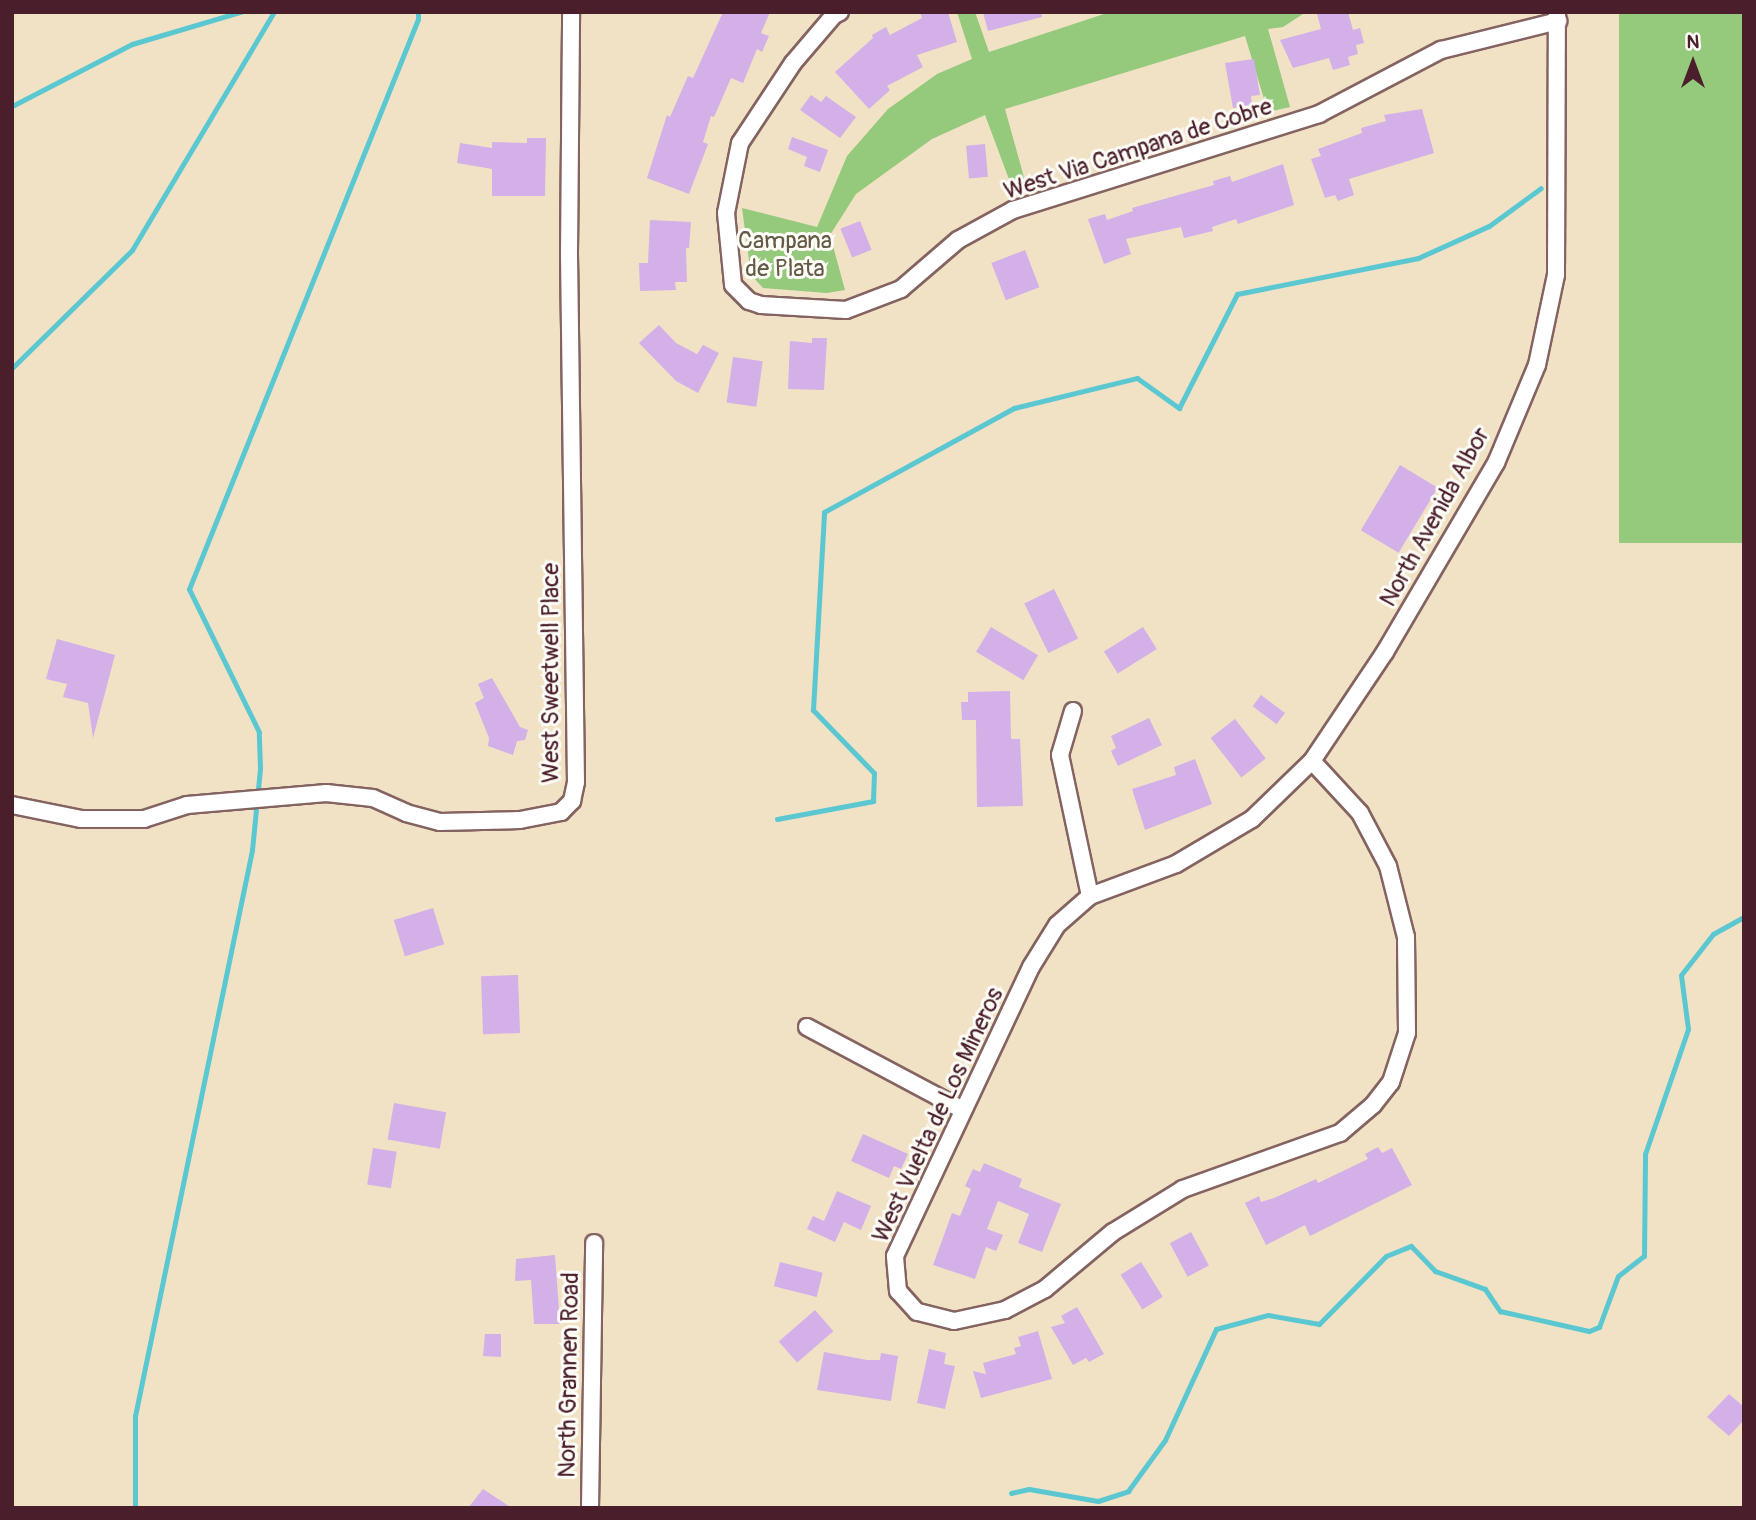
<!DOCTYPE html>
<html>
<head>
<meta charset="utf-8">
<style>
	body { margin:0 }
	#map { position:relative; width:1756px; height:1520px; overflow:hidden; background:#f1e2c5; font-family:Pangolin,sans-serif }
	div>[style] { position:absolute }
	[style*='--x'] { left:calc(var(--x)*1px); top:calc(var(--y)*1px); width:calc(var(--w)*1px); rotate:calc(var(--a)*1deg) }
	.green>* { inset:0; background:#95c97b; transform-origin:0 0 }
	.stream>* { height:5px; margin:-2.5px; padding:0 2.5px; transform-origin:2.5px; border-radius:2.5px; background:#5bc8d1 }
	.building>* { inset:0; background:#d3b0e7; transform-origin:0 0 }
	.roads { filter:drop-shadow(2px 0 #846361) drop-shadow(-2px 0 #846361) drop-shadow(0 2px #846361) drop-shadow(0 -2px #846361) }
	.street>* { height:16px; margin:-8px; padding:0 8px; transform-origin:8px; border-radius:8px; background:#fff }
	span { translate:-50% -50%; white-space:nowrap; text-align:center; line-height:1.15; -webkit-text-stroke:6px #fdfcf7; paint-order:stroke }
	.street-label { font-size:24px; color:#4a1f2b }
	.park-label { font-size:24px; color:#645a47 }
	.frame { position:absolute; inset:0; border:14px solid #4a1f2b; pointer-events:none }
	.north { position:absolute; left:1658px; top:28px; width:70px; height:70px; -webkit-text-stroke:5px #fdfcf7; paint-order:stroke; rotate:0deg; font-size:19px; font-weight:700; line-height:28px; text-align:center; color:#4a1f2b }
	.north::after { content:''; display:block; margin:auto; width:24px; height:32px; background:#4a1f2b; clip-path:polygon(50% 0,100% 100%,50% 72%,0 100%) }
</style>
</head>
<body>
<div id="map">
	<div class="green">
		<i style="clip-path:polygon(957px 12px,975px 12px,989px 52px,1110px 12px,1306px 12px,1283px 27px,1268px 29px,1290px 107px,1268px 112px,1245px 36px,1005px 109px,1027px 188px,1013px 190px,985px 115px,932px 139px,856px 194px,830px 235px,845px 290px,827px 293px,763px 288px,751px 275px,742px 208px,817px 227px,847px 156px,888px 109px,937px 74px,972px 59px)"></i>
		<i style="left:1619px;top:12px;width:125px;height:531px"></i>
	</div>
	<div class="stream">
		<i style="--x:12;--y:106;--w:135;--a:-27.3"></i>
		<i style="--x:132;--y:44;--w:113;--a:-16.5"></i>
		<i style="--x:12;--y:368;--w:168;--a:-44.5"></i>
		<i style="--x:132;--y:250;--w:277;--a:-59.2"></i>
		<i style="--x:777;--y:819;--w:98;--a:-10.6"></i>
		<i style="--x:873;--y:801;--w:28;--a:-88"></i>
		<i style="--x:874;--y:773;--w:88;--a:-134.1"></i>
		<i style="--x:813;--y:710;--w:198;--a:-86.8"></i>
		<i style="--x:824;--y:512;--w:217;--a:-28.7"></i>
		<i style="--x:1014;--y:408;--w:127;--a:-13.7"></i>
		<i style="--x:1137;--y:378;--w:52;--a:35.5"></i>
		<i style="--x:1179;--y:408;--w:128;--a:-63"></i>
		<i style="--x:1237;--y:294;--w:185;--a:-11.2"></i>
		<i style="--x:1418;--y:258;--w:78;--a:-24.3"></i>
		<i style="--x:1489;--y:226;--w:64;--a:-36.2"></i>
		<i style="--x:1011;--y:1493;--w:18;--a:-13"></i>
		<i style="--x:1029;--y:1489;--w:70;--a:9.9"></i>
		<i style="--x:1098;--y:1501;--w:32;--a:-18"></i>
		<i style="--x:1128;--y:1491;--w:63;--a:-54"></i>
		<i style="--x:1165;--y:1440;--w:122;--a:-65.3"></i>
		<i style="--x:1216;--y:1329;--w:54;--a:-15.1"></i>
		<i style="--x:1268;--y:1315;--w:52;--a:10"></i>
		<i style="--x:1319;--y:1324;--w:95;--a:-45.4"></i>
		<i style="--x:1386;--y:1256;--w:27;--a:-22"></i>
		<i style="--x:1411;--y:1246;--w:35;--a:46"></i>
		<i style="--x:1435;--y:1271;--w:53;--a:19.8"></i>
		<i style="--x:1485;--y:1289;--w:27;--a:56"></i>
		<i style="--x:1500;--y:1311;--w:91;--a:12.7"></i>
		<i style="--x:1589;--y:1331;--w:11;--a:-22"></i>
		<i style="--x:1599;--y:1327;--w:54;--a:-69.6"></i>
		<i style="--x:1618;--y:1276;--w:33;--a:-38"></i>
		<i style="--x:1644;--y:1256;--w:102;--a:-89.4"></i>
		<i style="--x:1645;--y:1154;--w:132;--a:-71"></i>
		<i style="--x:1688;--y:1029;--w:54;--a:-97.4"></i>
		<i style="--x:1681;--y:975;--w:52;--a:-52"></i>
		<i style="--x:1713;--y:934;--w:35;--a:-29"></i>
		<i style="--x:135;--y:1508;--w:92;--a:-90"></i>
		<i style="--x:135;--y:1416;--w:578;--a:-78.32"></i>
		<i style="--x:252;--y:850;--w:82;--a:-84.4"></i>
		<i style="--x:260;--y:768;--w:36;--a:-92"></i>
		<i style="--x:259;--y:732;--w:159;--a:-116.1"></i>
		<i style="--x:189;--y:589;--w:614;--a:-68.11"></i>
		<i style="--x:418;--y:19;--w:7;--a:-90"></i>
	</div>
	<div class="building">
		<i style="clip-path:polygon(723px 12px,770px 12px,761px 33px,769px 36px,762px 52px,757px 49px,743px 83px,731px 78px,714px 117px,711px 116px,703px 142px,708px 144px,689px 194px,647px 178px,667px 115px,670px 117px,688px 76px,693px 78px)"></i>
		<i style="clip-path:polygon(920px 12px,948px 12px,957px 42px,917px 55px,923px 67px,887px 86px,890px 90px,869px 109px,835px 72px,873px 38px,872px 35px,886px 27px,890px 35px,922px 18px)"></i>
		<i style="clip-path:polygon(983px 12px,1041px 12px,1042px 17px,988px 31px)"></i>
		<i style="clip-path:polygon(1325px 12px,1348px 12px,1353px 30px,1360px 28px,1364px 43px,1356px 45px,1358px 54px,1348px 57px,1350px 65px,1333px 70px,1329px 58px,1293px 68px,1280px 40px,1321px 29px,1317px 14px)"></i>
		<i style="clip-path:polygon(1254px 59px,1260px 95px,1251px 96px,1252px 105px,1233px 108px,1225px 63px)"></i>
		<i style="clip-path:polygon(811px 95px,821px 102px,826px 96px,856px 117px,840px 138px,800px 110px)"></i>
		<i style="clip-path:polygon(1422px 109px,1434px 153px,1349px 179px,1354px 195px,1338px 201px,1335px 195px,1325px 198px,1311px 159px,1321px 156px,1318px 149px,1362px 133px,1361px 128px,1386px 121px,1384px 115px)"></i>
		<i style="clip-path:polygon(792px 137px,828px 150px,820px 172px,804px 166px,807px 157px,788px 149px)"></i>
		<i style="clip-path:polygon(527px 138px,546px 138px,545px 196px,492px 196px,492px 169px,457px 163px,460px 143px,492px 148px,492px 142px,527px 143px)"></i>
		<i style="left:985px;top:144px;width:33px;height:19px;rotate:85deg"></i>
		<i style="clip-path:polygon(1283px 164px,1294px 205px,1238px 224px,1236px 219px,1212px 227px,1213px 231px,1184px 238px,1181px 227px,1126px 239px,1131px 254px,1104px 264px,1088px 219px,1105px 214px,1107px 220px,1133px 211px,1132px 208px,1214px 185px,1213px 181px,1230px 176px,1232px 182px)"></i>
		<i style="clip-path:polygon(650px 220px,691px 222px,689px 248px,686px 248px,687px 282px,675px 282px,676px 290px,640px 291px,639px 263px,648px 263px)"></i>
		<i style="left:860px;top:221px;width:31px;height:21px;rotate:68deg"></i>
		<i style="left:1025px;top:250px;width:40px;height:36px;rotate:69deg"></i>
		<i style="clip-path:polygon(659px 325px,676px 343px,697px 354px,703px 345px,719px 353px,698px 393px,676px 381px,639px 343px)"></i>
		<i style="clip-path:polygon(812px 338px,827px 338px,824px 390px,788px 389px,790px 341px,812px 343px)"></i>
		<i style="left:733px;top:357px;width:30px;height:46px;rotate:8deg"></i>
		<i style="left:1400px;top:465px;width:44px;height:76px;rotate:31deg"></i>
		<i style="left:1054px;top:589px;width:55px;height:33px;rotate:64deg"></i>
		<i style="left:991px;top:627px;width:55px;height:29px;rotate:31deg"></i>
		<i style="left:1143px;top:627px;width:26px;height:46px;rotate:58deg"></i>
		<i style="clip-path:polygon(57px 639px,115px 655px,93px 738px,88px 703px,63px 697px,67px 684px,46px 679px)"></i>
		<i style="clip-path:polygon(492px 678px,520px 727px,528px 730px,525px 740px,517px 741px,513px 755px,488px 746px,489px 738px,475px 703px,484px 698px,478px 684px)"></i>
		<i style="clip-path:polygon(1010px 691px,1011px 739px,1020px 739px,1023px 806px,977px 807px,976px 720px,962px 720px,961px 702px,968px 702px,968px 692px)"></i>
		<i style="left:1261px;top:695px;width:30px;height:14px;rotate:37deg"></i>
		<i style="clip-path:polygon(1149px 718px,1162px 745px,1118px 766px,1111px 751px,1116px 748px,1111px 736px)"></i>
		<i style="left:1235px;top:719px;width:50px;height:31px;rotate:52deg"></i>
		<i style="clip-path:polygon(1195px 759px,1212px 804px,1145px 830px,1132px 789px,1176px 775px,1174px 767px)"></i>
		<i style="left:433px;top:908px;width:38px;height:41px;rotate:73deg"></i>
		<i style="left:518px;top:975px;width:58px;height:37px;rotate:88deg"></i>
		<i style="left:394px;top:1103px;width:53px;height:37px;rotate:10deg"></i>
		<i style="clip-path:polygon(863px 1134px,908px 1154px,901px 1169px,894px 1166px,889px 1178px,851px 1161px)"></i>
		<i style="clip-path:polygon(1378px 1147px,1382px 1153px,1392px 1148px,1412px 1185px,1310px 1236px,1305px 1225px,1266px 1245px,1245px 1203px,1259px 1196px,1261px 1202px,1274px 1198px,1316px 1179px,1318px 1183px,1368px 1159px,1365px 1154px)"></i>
		<i style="left:373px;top:1148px;width:24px;height:37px;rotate:9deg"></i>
		<i style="clip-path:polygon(984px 1163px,1022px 1179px,1019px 1187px,1061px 1204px,1042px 1252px,1018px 1243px,1029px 1214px,998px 1201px,987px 1229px,1003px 1235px,996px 1251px,986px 1247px,975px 1279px,933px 1265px,952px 1213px,960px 1216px,971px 1189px,965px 1186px,973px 1169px,980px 1172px)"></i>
		<i style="clip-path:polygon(837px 1191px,871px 1206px,861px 1230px,844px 1222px,835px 1242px,807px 1229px,813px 1216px,824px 1221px)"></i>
		<i style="left:1191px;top:1232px;width:38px;height:24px;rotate:62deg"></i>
		<i style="clip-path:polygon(555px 1255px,560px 1324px,534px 1324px,531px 1280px,515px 1281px,516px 1259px)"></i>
		<i style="left:780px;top:1262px;width:44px;height:25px;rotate:14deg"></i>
		<i style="left:1141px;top:1262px;width:41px;height:24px;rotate:58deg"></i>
		<i style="clip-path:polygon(1077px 1307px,1104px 1354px,1089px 1362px,1086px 1358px,1073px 1365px,1051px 1327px,1065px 1323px,1061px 1316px)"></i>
		<i style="left:815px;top:1310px;width:28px;height:48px;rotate:49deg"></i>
		<i style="clip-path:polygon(1038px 1331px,1052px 1379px,981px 1398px,973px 1371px,986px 1374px,983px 1363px,1016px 1354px,1014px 1348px,1021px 1346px,1018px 1337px)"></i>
		<i style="clip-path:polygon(485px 1334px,501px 1334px,501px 1357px,483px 1356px)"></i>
		<i style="clip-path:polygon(929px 1349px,946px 1353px,944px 1364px,955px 1366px,945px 1409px,917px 1403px)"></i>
		<i style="clip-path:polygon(824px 1352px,867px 1360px,880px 1360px,881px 1353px,898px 1356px,891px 1401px,817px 1390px)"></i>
		<i style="clip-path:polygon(1729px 1394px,1744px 1407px,1744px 1420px,1729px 1436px,1707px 1417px)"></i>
		<i style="clip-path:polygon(483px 1489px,512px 1508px,468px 1508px)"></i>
	</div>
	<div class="roads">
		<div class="street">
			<i style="--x:840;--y:12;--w:7;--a:153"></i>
			<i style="--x:834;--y:15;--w:63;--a:130.5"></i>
			<i style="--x:793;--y:63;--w:96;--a:123.5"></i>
			<i style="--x:740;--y:143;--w:71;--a:101.3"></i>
			<i style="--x:726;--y:213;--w:72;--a:84.4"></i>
			<i style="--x:733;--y:285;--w:23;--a:45"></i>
			<i style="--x:749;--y:301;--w:13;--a:18"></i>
			<i style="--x:761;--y:305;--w:85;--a:3.4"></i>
			<i style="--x:846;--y:310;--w:59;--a:-20.9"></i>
			<i style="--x:901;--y:289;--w:75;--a:-40.7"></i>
			<i style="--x:958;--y:240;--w:63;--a:-28.6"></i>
			<i style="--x:1013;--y:210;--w:321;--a:-17.4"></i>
			<i style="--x:1319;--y:114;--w:138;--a:-27.7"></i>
			<i style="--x:1441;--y:50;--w:121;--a:-13.9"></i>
			<i style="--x:1073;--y:711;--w:46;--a:106.5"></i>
			<i style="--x:1060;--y:755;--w:144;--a:78"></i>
			<i style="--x:1312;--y:761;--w:71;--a:47.3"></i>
			<i style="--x:1360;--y:813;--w:60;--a:62.2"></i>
			<i style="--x:1388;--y:866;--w:73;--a:75.8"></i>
			<i style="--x:1406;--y:937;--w:96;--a:89.4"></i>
			<i style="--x:1407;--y:1033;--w:52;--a:108.1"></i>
			<i style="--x:1391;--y:1082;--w:29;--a:128"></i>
			<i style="--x:1373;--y:1105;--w:43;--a:139.7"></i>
			<i style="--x:1340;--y:1133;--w:167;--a:160.4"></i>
			<i style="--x:1183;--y:1189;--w:82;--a:148.4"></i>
			<i style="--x:1113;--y:1232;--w:89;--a:140"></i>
			<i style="--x:1045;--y:1289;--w:45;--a:152.3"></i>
			<i style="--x:1005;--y:1310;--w:52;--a:167.8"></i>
			<i style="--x:954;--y:1321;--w:38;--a:-166"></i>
			<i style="--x:917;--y:1312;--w:28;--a:-132"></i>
			<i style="--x:898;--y:1291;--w:35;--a:-95"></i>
			<i style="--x:895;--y:1256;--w:319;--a:-64.8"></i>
			<i style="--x:1031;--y:967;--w:49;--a:-58.2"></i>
			<i style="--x:1057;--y:925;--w:44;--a:-41.3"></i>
			<i style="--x:1090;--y:896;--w:92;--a:-20.4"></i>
			<i style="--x:1176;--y:864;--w:88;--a:-30.6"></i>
			<i style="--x:1252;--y:819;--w:83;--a:-44"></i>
			<i style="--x:1312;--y:761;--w:131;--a:-56.2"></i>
			<i style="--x:1385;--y:652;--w:219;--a:-59.6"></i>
			<i style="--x:1496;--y:463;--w:106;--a:-67.3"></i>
			<i style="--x:1537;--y:365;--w:92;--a:-78.1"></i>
			<i style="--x:1556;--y:275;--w:263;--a:-89.8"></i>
			<i style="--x:12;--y:805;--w:70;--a:11.5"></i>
			<i style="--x:81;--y:819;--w:63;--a:0"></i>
			<i style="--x:144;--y:819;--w:45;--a:-18"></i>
			<i style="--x:187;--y:805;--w:140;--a:-4.9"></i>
			<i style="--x:326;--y:793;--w:47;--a:6.1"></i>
			<i style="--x:373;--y:798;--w:36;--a:24"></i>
			<i style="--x:406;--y:813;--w:35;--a:15"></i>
			<i style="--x:440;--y:822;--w:80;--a:-1.4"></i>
			<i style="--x:520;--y:820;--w:42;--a:-11"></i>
			<i style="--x:561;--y:812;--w:16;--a:-45"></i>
			<i style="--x:572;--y:801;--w:19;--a:-78"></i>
			<i style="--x:576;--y:782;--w:528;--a:-90.76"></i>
			<i style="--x:569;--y:254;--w:242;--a:-89.5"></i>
			<i style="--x:807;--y:1027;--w:177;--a:28"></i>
			<i style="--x:590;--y:1508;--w:265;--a:-89.1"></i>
		</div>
	</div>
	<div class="street-label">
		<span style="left:1138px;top:149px;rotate:-18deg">West Via Campana de Cobre</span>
		<span style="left:1435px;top:517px;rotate:-61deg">North Avenida Albor</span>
		<span style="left:551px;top:673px;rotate:-90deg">West Sweetwell Place</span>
		<span style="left:938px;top:1115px;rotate:-65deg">West Vuelta de Los Mineros</span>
		<span style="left:569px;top:1375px;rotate:-89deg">North Grannen Road</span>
	</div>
	<div class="park-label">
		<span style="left:785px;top:255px">Campana<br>de Plata</span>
	</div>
	<div class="frame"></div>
	<div class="north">N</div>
</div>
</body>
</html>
